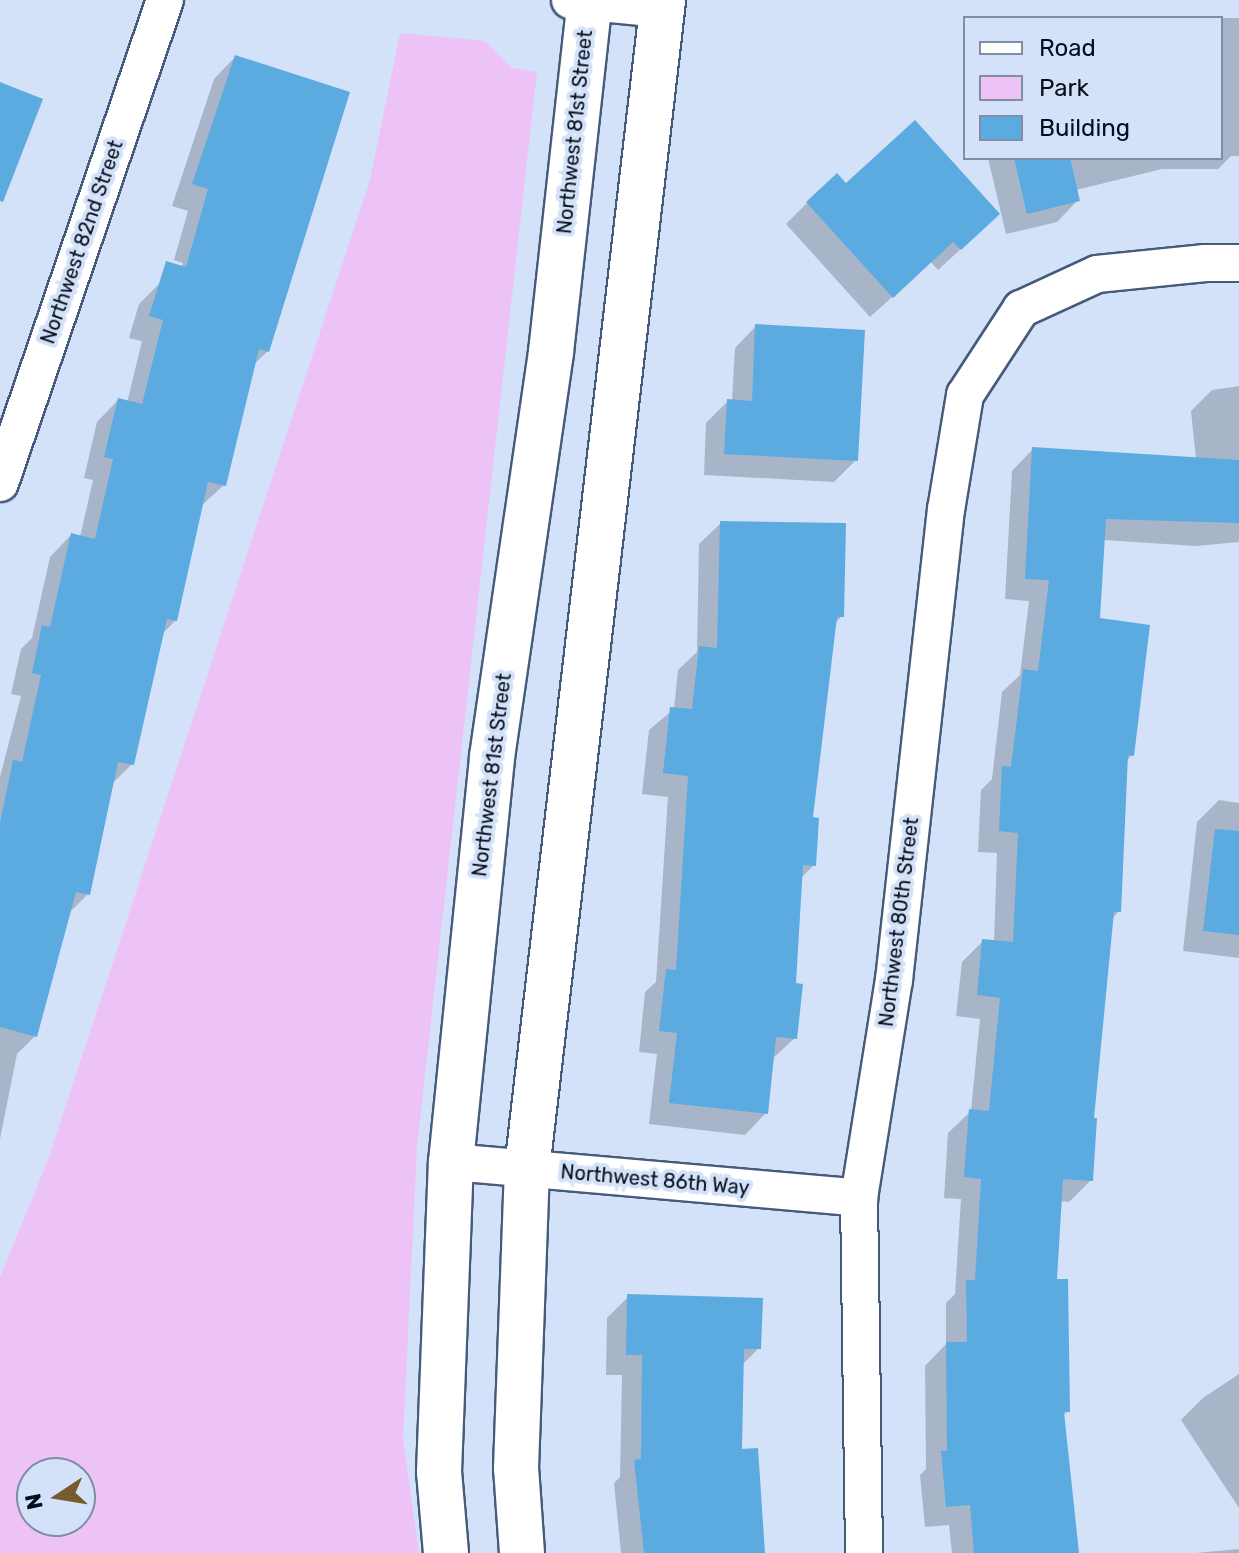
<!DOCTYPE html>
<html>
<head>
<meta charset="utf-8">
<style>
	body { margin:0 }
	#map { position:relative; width:1239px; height:1553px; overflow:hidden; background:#d3e2f9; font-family:Rubik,sans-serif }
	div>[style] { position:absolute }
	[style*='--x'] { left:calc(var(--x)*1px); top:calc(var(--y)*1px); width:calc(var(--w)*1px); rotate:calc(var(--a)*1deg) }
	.green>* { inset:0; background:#edc2f7 }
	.shadow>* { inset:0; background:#0003 }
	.building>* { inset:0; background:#5babe0 }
	.roads { filter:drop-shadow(2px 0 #465b7b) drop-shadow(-2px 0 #465b7b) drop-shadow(0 2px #465b7b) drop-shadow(0 -2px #465b7b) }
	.minor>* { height:36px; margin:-18px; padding:0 18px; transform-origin:18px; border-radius:18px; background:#fff }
	.tertiary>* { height:44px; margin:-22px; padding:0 22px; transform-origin:22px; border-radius:22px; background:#fff }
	span { translate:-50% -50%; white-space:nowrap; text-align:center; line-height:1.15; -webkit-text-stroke:8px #d3e2f9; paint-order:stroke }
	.street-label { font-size:20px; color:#070e1b }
	.legend { position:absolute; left:963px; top:16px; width:260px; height:144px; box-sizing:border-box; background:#d3e2f9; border:2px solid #818da0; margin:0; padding:10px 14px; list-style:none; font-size:24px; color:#070e1b }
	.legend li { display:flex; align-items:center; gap:16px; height:40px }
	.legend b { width:40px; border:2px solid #818da0 }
	.north { position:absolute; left:16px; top:1457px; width:80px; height:80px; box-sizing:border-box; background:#d3e2f9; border:2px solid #818da0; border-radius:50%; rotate:258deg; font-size:22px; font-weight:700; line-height:32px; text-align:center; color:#070e1b }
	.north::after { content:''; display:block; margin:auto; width:28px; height:36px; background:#755b2d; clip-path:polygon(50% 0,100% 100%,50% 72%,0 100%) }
</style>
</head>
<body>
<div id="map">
	<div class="green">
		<i style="clip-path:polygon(evenodd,400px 33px,485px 41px,512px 68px,537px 72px,417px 1147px,403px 1440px,419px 1553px,0 1553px,0 1277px,48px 1160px,370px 180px,400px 33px,32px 1473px,80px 1473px,80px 1521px,32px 1521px,32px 1473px)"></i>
	</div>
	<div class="shadow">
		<i style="clip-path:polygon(1221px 18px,1239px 18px,1239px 156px,1231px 156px,1218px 169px,1162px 169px,1076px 190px,1078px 200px,1057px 222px,1006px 234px,988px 158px,1221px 158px)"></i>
		<i style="clip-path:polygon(235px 57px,268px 351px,252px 366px,224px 485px,201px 506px,176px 620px,162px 634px,132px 764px,111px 785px,88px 894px,68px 914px,35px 1036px,17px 1054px,0 1139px,0 777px,21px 696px,11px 694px,21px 649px,32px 638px,50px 557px,71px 535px,80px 537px,93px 480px,84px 478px,97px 422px,118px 400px,127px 403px,142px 341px,129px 338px,139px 304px,161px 282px,175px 287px,183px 263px,174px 260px,188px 211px,172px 206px,214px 79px)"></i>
		<i style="clip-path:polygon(846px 186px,976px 235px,938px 270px,931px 262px,870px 317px,786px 224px,807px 203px)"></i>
		<i style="clip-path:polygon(756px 326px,856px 460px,834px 482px,704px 475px,706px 423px,728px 401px,732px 401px,735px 348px)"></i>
		<i style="clip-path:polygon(1239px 386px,1239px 542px,1197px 546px,1103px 540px,1098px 620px,1132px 755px,1126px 761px,1119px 911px,1111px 920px,1091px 1120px,1091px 1180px,1069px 1202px,1060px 1201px,1055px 1281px,1068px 1411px,1063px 1416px,1077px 1553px,952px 1553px,949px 1525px,925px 1527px,920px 1475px,926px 1469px,925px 1366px,946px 1344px,946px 1303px,955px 1294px,961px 1199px,944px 1198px,948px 1133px,971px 1111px,980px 1019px,956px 1016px,962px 962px,983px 941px,994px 942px,997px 853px,978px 852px,981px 790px,992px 779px,1002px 692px,1020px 675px,1029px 601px,1005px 599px,1012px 471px,1033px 449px,1196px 459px,1191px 411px,1212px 390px)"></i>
		<i style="clip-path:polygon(721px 523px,842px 616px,834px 624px,811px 819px,814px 865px,800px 879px,793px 985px,795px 1038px,772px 1059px,766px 1113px,745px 1135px,649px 1124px,657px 1054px,639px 1052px,645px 992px,656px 982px,668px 797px,642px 794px,649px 730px,674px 709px,678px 670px,697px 652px,699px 544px)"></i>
		<i style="clip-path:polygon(1219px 800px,1239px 803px,1239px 958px,1183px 951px,1197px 822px)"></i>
		<i style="clip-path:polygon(628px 1297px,759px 1348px,742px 1365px,740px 1451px,764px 1553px,621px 1553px,614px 1483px,620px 1477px,622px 1375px,606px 1375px,607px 1318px)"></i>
		<i style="clip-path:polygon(1239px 1374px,1239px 1508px,1181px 1420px,1203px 1398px)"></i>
		<i style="clip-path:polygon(1239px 1549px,1239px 1553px,1196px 1553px)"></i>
	</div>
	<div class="building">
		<i style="clip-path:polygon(235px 55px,350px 92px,269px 352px,259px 349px,226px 486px,208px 482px,177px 621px,167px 619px,134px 765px,118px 762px,90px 895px,76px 892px,37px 1037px,0 1027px,0 823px,13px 760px,22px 762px,41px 675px,32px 673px,42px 625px,50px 627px,71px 533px,95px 539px,113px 459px,104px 457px,118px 398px,142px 404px,163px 320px,149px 316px,166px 261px,186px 267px,208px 189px,192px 184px)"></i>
		<i style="clip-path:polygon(0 82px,43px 99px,3px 202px,0 201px)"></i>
		<i style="clip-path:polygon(915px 120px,1000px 214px,961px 250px,953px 242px,893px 298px,806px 202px,837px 173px,846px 183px)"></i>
		<i style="clip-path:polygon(1014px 158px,1070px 158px,1080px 201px,1027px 214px)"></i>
		<i style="clip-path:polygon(755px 324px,865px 330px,858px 461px,724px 454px,727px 399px,752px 401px)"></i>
		<i style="clip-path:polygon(1032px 447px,1239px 460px,1239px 523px,1106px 519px,1100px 618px,1150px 625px,1134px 756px,1128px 755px,1121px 912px,1114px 912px,1094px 1118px,1097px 1118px,1093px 1181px,1063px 1179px,1057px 1279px,1068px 1279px,1070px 1412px,1064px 1412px,1079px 1553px,974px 1553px,970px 1505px,946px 1507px,941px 1451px,947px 1451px,946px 1342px,967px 1342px,966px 1280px,975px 1280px,981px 1179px,964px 1177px,969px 1109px,989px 1111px,1000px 998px,977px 995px,982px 939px,1013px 942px,1018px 833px,999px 831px,1002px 766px,1011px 767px,1023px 669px,1038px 671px,1049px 580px,1025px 579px)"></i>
		<i style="clip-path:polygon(720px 521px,846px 523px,844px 617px,837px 617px,813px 817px,819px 818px,816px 866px,803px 865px,796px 983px,803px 984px,797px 1039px,776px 1037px,768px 1114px,669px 1103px,677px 1033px,659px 1031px,666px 969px,676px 970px,688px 776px,663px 773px,670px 707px,692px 709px,699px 646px,717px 648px)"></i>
		<i style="clip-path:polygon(1215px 829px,1239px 831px,1239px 935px,1203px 931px)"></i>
		<i style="clip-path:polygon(627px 1294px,763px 1298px,761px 1349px,744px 1349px,742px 1449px,758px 1448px,765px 1553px,644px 1553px,634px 1460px,641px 1459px,642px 1355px,626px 1355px)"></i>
	</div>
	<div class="roads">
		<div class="minor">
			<i style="--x:570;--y:0;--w:92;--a:5.6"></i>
			<i style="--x:0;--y:483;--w:510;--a:-71.14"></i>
			<i style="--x:451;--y:1162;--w:410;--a:5"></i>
			<i style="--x:864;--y:1553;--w:355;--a:-90.8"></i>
			<i style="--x:859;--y:1198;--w:221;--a:-80.9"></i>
			<i style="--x:894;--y:980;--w:473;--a:-83.7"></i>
			<i style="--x:946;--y:510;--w:117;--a:-80.6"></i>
			<i style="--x:965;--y:395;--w:103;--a:-56.9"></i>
			<i style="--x:1021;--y:309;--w:84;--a:-24.7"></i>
			<i style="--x:1097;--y:274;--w:109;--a:-5.8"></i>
			<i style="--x:1205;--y:263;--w:34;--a:0"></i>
		</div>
		<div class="tertiary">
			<i style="--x:446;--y:1553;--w:81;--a:-94.9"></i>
			<i style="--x:439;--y:1472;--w:310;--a:-87.8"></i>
			<i style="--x:451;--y:1162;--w:407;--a:-84.2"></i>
			<i style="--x:492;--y:757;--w:409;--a:-81.7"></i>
			<i style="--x:551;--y:352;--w:354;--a:-83.7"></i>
			<i style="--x:522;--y:1553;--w:85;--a:-94"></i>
			<i style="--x:516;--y:1468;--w:299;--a:-87.9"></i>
			<i style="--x:527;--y:1169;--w:1177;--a:-83.36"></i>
		</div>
	</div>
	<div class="street-label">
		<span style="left:575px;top:132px;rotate:-84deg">Northwest 81st Street</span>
		<span style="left:82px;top:242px;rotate:-71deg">Northwest 82nd Street</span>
		<span style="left:492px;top:775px;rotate:-83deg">Northwest 81st Street</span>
		<span style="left:899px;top:922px;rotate:-83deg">Northwest 80th Street</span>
		<span style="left:655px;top:1180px;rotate:5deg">Northwest 86th Way</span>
	</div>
	<ul class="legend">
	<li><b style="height:10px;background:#fff"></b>Road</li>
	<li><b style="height:22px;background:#edc2f7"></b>Park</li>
	<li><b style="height:22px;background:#5babe0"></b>Building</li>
	</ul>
	<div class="north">N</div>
</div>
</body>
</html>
